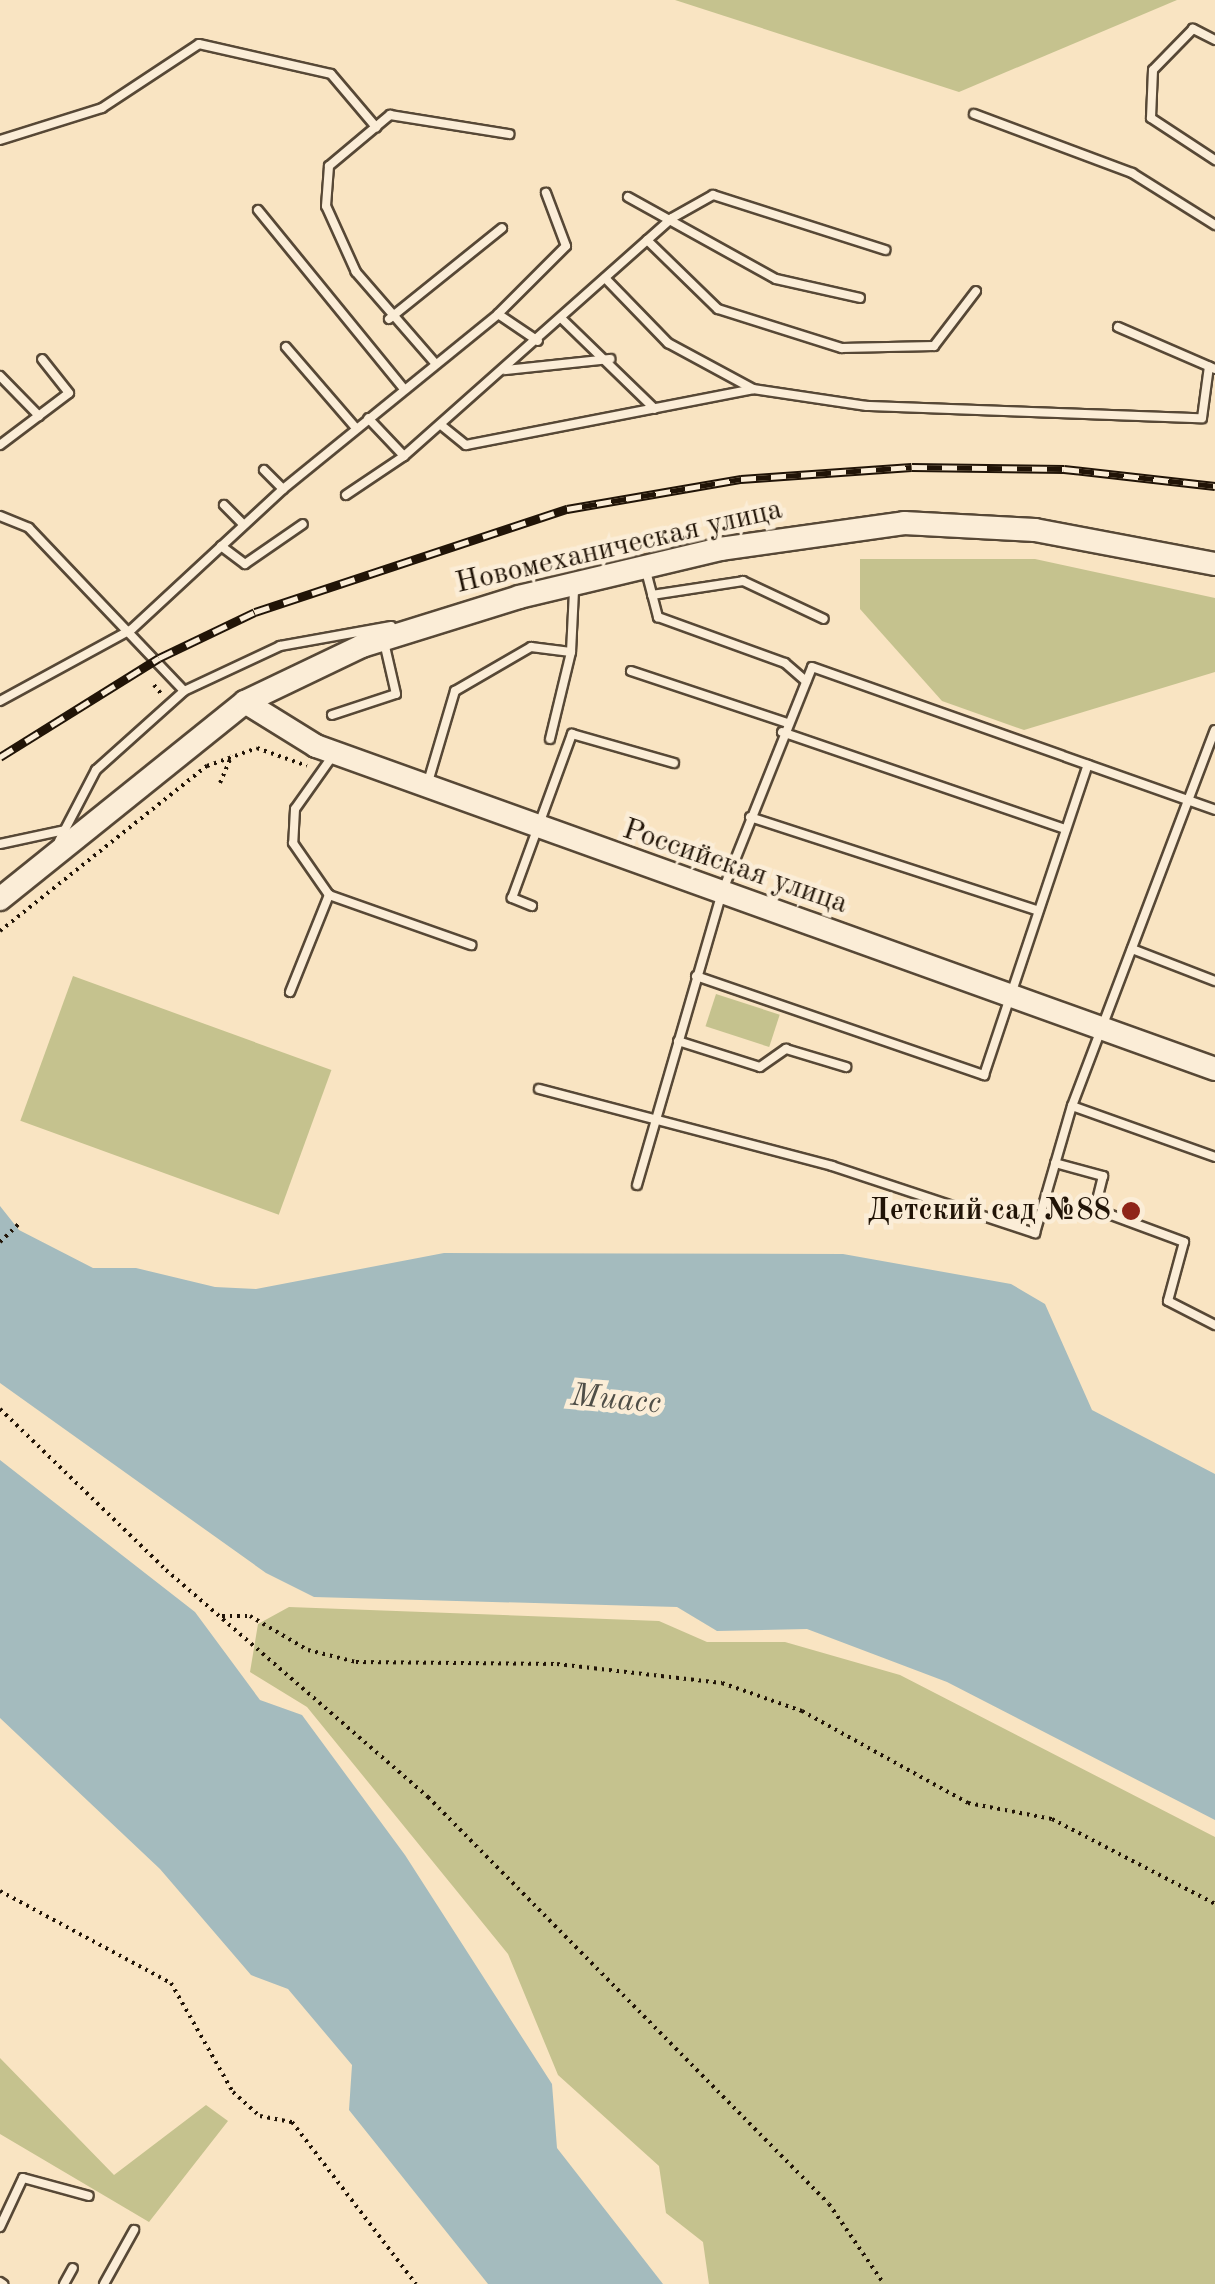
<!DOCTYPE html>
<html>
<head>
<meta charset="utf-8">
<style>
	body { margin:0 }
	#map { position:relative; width:1215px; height:2284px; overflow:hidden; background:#f9e4c2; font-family:"Old Standard TT",serif }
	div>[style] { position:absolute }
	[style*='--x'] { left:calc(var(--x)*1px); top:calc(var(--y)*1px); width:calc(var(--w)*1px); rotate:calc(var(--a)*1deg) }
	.green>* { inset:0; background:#c5c28e; transform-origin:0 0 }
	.water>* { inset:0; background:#a4bbbe }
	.path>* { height:4px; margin-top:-2px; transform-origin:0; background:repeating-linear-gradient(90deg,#211407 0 2.5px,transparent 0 7.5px) }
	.roads { filter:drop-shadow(2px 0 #574836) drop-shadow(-2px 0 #574836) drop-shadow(0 2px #574836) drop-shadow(0 -2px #574836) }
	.lane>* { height:8px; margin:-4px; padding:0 4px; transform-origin:4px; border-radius:4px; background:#fbedd7 }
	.secondary>* { height:22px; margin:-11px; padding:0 11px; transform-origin:11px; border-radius:11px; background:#fbedd7 }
	.rail>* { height:9px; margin-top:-4.5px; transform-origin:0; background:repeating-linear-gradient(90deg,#fbedd7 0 15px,#211407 0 30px); box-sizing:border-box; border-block:2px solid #211407 }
	.dots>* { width:28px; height:28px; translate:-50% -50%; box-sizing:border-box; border:5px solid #fbedd7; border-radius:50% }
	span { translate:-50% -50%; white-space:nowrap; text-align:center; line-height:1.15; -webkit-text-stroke:9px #fbedd7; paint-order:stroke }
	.street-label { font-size:30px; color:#211407 }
	.poi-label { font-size:30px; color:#211407; font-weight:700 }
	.right { translate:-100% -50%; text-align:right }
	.water-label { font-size:32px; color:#4f4e47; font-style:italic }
</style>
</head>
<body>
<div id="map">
	<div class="green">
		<i style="clip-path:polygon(675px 0,1177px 0,959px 92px)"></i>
		<i style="clip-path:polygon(860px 559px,1035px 559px,1215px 598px,1215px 672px,1024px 730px,942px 701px,860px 609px)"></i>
		<i style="left:73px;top:976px;width:275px;height:154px;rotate:20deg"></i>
		<i style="left:716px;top:994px;width:67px;height:34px;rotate:18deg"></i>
		<i style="clip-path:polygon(289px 1607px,659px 1621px,707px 1642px,785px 1642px,900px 1675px,1215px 1837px,1215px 2284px,709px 2284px,703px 2242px,666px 2213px,659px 2166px,558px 2075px,508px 1954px,307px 1707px,250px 1672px,258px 1624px)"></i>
		<i style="clip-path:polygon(0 2058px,114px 2175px,206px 2105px,228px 2121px,149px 2222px,0 2134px)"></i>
	</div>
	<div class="water">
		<i style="clip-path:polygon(0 1206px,19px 1230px,93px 1268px,136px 1268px,215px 1287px,256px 1289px,444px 1253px,843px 1254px,1011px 1284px,1045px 1304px,1092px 1410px,1215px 1474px,1215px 1820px,947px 1682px,807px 1629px,717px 1631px,677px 1607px,314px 1597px,266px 1573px,0 1383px)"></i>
		<i style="clip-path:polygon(0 1460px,195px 1612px,260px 1700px,302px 1715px,405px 1855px,552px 2084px,557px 2148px,663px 2284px,488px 2284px,349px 2110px,352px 2065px,288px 1989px,251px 1975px,160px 1869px,0 1718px)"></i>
	</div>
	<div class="path">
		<i style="--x:154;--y:685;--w:13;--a:51"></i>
		<i style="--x:220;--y:783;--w:30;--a:-67"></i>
		<i style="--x:0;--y:931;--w:265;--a:-38.6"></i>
		<i style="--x:207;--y:766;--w:53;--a:-19.8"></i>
		<i style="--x:257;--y:748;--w:53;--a:19.8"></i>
		<i style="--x:0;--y:1242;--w:28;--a:-44"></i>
		<i style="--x:0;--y:1409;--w:231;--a:44.1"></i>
		<i style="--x:166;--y:1570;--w:347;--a:40.9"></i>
		<i style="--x:428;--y:1797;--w:571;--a:45.43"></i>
		<i style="--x:829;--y:2204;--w:97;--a:55.5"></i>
		<i style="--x:222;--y:1616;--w:28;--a:0"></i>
		<i style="--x:250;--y:1616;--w:67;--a:30.4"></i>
		<i style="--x:308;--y:1650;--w:49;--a:14"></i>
		<i style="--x:356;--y:1662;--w:201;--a:0.6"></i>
		<i style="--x:557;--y:1664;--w:166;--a:6.6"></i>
		<i style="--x:722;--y:1683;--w:85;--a:19.3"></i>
		<i style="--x:802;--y:1711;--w:190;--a:29"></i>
		<i style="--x:968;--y:1803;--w:86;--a:10.8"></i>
		<i style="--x:1052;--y:1819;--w:184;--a:27.5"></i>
		<i style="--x:0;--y:1891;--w:194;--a:28.3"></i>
		<i style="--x:171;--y:1983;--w:125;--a:60.4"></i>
		<i style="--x:233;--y:2092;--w:36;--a:42"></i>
		<i style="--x:260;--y:2116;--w:33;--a:11"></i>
		<i style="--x:292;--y:2122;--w:204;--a:52.6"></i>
	</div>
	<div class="roads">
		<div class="lane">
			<i style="--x:1215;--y:40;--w:25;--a:-153"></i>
			<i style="--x:1193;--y:29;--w:57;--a:134.3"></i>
			<i style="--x:1153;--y:70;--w:48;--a:92.4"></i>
			<i style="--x:1151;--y:118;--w:77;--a:33.3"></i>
			<i style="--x:974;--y:114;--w:169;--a:20.5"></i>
			<i style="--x:1132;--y:173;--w:98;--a:32.1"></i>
			<i style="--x:0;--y:140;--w:107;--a:-17.4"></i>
			<i style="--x:102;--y:108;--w:116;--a:-33.4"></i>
			<i style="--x:199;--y:44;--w:135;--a:12.8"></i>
			<i style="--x:331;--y:74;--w:70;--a:49.7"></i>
			<i style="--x:628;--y:197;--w:169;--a:29"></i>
			<i style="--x:776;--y:279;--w:86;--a:12.7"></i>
			<i style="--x:258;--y:210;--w:231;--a:50.8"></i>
			<i style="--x:647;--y:240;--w:99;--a:44.2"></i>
			<i style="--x:718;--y:309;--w:130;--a:17.5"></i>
			<i style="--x:842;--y:348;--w:92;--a:-1.2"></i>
			<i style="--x:934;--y:346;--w:69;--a:-52.6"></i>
			<i style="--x:605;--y:278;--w:91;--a:45.9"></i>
			<i style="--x:668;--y:343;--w:97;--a:28.4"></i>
			<i style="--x:753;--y:389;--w:115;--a:8.5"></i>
			<i style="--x:867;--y:406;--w:335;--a:2.1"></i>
			<i style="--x:1202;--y:418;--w:52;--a:-82.3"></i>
			<i style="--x:498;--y:314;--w:48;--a:34"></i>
			<i style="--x:389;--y:319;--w:145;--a:-38.8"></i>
			<i style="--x:562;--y:319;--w:129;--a:44.1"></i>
			<i style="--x:1118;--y:327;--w:106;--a:23.4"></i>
			<i style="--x:286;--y:347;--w:107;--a:49.2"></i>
			<i style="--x:435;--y:363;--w:121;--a:-131"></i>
			<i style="--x:356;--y:272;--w:72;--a:-114.4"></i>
			<i style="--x:326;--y:206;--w:40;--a:-85.7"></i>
			<i style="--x:329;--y:166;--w:80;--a:-39.9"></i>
			<i style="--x:390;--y:115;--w:121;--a:9.1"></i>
			<i style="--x:505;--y:370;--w:106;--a:-6"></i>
			<i style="--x:0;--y:376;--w:56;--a:45.7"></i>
			<i style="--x:441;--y:425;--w:32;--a:39"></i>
			<i style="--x:466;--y:445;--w:292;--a:-11"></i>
			<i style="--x:0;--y:445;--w:86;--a:-37"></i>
			<i style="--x:69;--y:393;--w:43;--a:-128.5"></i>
			<i style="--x:404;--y:456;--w:358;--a:-41.6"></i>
			<i style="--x:672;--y:218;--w:47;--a:-29.3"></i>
			<i style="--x:713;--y:195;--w:181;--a:17.7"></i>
			<i style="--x:264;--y:470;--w:27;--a:45"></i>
			<i style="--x:346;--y:495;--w:70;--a:-33.9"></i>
			<i style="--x:404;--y:456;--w:52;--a:-133.5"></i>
			<i style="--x:224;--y:505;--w:28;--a:45"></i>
			<i style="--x:0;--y:516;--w:31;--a:22"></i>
			<i style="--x:29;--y:528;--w:225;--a:46.4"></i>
			<i style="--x:221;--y:546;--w:30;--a:37"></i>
			<i style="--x:245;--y:564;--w:70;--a:-34.6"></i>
			<i style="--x:646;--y:571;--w:48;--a:75.4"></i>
			<i style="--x:658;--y:617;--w:135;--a:19.9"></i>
			<i style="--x:785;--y:663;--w:28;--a:41"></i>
			<i style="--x:652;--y:595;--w:92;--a:-8.7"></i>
			<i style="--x:743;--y:581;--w:89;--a:25.1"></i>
			<i style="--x:631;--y:671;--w:164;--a:18.4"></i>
			<i style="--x:0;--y:701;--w:150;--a:-28.6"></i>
			<i style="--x:132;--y:629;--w:206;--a:-42.8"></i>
			<i style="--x:283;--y:489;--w:277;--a:-39.1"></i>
			<i style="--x:498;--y:314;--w:96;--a:-45"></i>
			<i style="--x:566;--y:246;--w:57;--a:-110.7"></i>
			<i style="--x:332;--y:715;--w:67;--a:-18.2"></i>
			<i style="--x:396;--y:694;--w:53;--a:-103"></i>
			<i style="--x:782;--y:732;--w:300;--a:18.9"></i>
			<i style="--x:550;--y:739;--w:89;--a:-76.4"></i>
			<i style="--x:334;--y:754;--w:67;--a:125.3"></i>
			<i style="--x:295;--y:809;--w:34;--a:93"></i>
			<i style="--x:293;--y:843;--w:63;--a:55.3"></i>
			<i style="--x:329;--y:895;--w:151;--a:19.4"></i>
			<i style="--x:428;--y:782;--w:95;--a:-73.5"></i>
			<i style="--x:455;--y:691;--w:88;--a:-30.1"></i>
			<i style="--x:531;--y:647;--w:40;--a:7.1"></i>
			<i style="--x:571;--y:652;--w:62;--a:-87.2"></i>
			<i style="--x:750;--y:817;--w:302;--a:18"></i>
			<i style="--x:59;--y:841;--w:80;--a:-62.5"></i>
			<i style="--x:96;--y:770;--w:118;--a:-41.9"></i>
			<i style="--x:184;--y:691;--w:106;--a:-25.1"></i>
			<i style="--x:280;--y:646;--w:113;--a:-10.2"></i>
			<i style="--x:0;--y:844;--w:66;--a:-12.2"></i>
			<i style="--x:532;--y:906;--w:22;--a:-158"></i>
			<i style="--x:512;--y:898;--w:175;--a:-69.9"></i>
			<i style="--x:572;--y:734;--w:106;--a:15.9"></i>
			<i style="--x:1132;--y:949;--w:89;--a:21.1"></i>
			<i style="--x:696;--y:976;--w:305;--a:19"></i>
			<i style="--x:984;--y:1075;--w:327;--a:-71.5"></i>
			<i style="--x:290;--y:992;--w:105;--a:-68.1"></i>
			<i style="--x:678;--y:1041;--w:86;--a:17.6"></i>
			<i style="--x:760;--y:1067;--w:32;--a:-35"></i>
			<i style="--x:786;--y:1049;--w:63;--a:16.7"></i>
			<i style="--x:539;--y:1089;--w:303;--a:14.7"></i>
			<i style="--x:832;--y:1166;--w:214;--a:18.3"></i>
			<i style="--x:1035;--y:1233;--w:132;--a:-73.8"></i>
			<i style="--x:1072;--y:1106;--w:402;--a:-69.2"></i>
			<i style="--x:1072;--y:1106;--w:152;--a:19.6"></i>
			<i style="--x:1055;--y:1163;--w:50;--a:15.2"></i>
			<i style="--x:1103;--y:1176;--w:34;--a:104"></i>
			<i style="--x:1095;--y:1209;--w:95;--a:20.3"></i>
			<i style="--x:1184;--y:1242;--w:61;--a:105.2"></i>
			<i style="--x:1168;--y:1301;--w:53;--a:27.1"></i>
			<i style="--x:637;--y:1185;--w:302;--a:-73.8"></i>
			<i style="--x:721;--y:895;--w:245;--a:-68.2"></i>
			<i style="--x:812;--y:667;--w:428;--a:19.5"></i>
			<i style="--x:0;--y:2227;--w:54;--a:-64.9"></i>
			<i style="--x:23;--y:2178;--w:68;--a:15.3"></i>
			<i style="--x:0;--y:2282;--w:4;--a:34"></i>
			<i style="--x:64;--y:2284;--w:18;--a:-61"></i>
			<i style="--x:104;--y:2284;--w:62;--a:-60.9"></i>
		</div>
		<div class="secondary">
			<i style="--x:245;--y:702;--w:84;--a:31.8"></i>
			<i style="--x:316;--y:746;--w:955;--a:19.76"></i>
			<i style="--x:0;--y:899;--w:314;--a:-38.8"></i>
			<i style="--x:245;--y:702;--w:130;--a:-25.6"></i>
			<i style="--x:362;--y:646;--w:164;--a:-17.3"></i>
			<i style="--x:519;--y:597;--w:207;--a:-13.4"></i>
			<i style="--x:720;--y:549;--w:186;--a:-8"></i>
			<i style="--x:904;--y:523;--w:131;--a:3.1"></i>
			<i style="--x:1035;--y:530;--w:183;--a:10.7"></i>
		</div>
	</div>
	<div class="rail">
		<i style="--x:0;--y:757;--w:187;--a:-31.9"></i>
		<i style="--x:159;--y:658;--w:106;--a:-25.6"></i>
		<i style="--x:255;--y:612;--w:329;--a:-18.3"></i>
		<i style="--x:567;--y:509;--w:177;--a:-9.8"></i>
		<i style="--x:741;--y:479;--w:171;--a:-4"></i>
		<i style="--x:912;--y:467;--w:152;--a:0.8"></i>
		<i style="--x:1064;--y:469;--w:152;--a:6.4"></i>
	</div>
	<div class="dots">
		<i style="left:1131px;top:1211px;background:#8f2418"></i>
	</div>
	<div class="street-label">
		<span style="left:619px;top:547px;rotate:-13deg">Новомеханическая улица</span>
		<span style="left:735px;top:867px;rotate:19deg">Российская улица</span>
	</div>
	<div class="poi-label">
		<span class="right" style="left:1111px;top:1211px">Детский сад №88</span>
	</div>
	<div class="water-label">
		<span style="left:616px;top:1401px;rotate:5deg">Миасс</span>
	</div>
</div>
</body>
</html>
